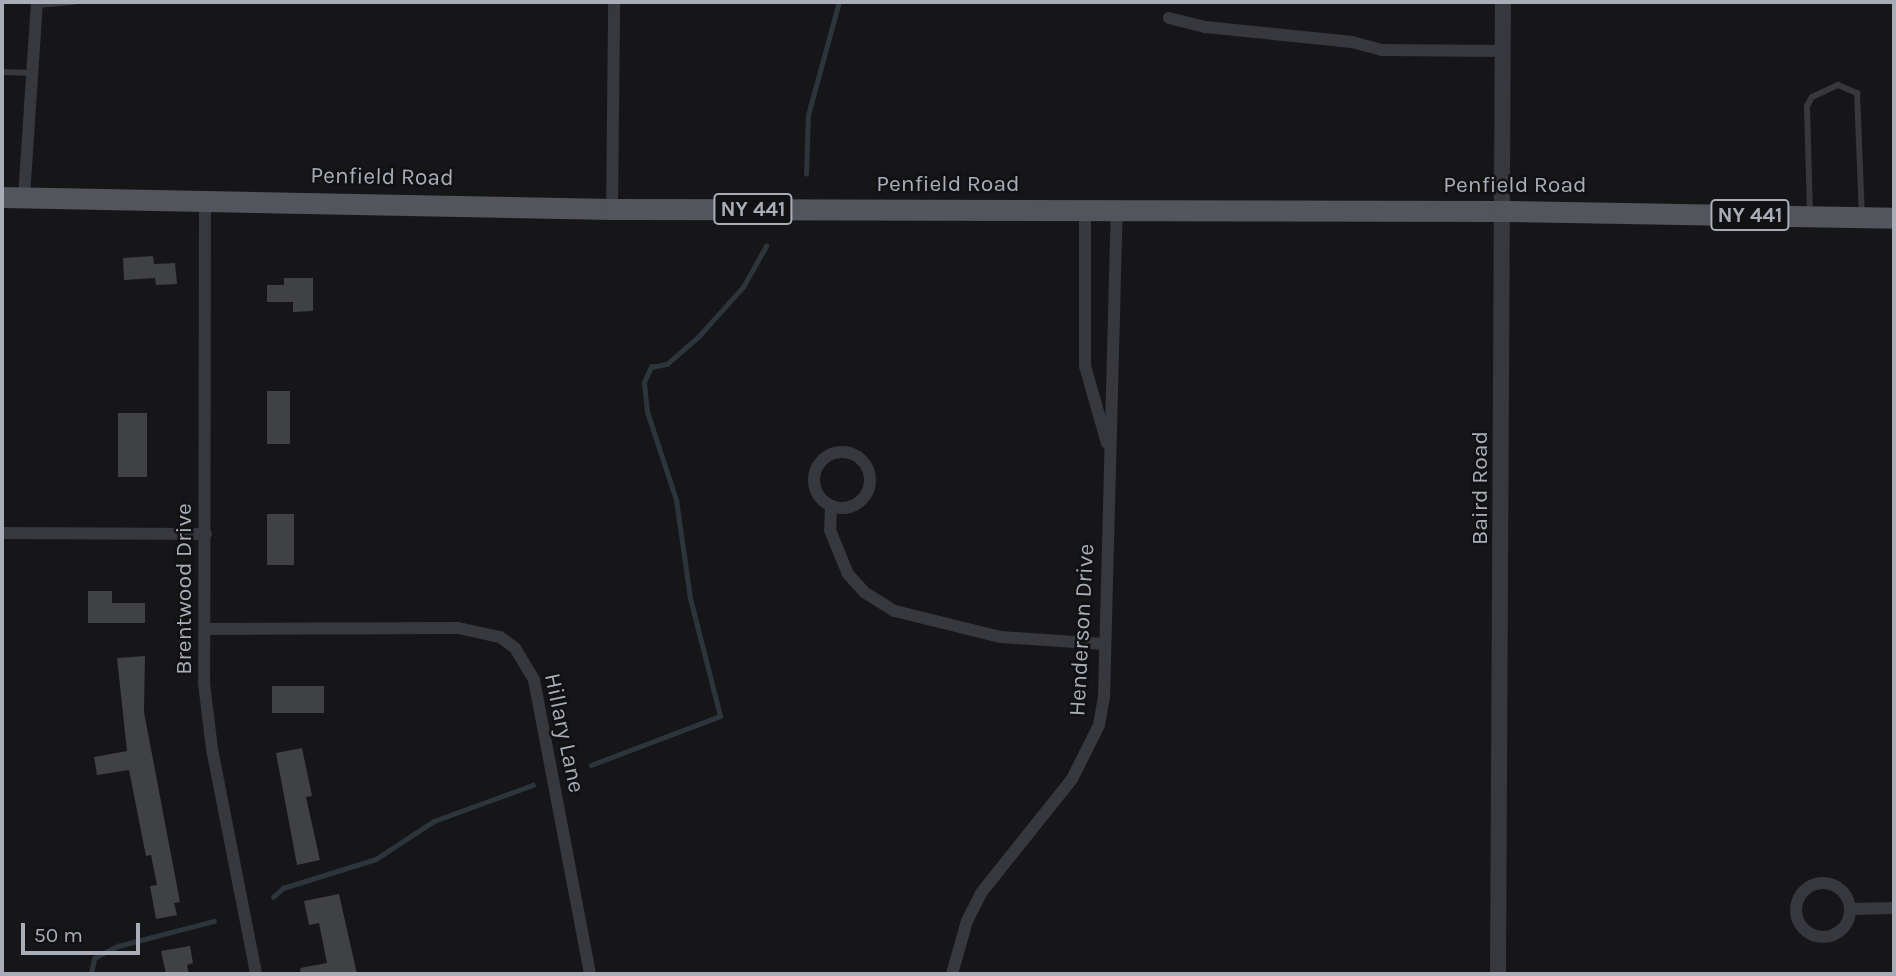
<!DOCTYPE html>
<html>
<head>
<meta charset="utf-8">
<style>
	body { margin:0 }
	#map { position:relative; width:1896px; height:976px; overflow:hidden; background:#161618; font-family:Karla,sans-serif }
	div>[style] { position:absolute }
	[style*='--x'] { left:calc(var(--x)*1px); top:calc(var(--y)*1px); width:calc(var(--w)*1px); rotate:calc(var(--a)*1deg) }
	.stream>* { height:4.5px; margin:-2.25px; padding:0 2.25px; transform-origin:2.25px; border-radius:2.25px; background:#2c353c }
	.building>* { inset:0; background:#404145; transform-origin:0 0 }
	.service>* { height:6px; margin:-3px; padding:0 3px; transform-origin:3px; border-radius:3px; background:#37383d }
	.minor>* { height:12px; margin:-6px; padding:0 6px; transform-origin:6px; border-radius:6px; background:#37383d }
	.minor>.ring { margin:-6px; padding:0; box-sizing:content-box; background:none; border:12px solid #37383d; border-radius:50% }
	.tertiary>* { height:16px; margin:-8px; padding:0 8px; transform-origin:8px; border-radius:8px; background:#37383d }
	.primary>* { height:21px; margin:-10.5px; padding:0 10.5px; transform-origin:10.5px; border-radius:10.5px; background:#53555c }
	span { translate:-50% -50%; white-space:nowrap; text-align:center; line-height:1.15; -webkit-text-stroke:5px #111113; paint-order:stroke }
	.shield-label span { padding:2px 5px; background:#111113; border:2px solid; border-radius:5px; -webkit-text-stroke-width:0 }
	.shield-label { font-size:21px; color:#a8adb8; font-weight:700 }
	.street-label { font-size:23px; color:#a8adb8 }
	.frame { position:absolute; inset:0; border:4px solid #a8adb8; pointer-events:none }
	.scale { position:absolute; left:21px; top:923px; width:119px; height:32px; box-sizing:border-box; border:4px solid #a8adb8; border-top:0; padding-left:9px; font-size:21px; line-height:24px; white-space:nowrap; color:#a8adb8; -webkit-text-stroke:5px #111113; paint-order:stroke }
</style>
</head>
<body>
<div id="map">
	<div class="stream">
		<i style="--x:806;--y:174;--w:59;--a:-88.1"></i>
		<i style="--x:808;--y:115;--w:117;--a:-74.7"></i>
		<i style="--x:591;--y:765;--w:138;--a:-20.8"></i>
		<i style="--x:720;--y:716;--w:122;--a:-104.3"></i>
		<i style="--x:690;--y:598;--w:99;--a:-98.1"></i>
		<i style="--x:676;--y:500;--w:93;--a:-108.2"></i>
		<i style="--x:647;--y:412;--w:30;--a:-96"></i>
		<i style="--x:644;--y:382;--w:17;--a:-65"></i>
		<i style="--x:651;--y:367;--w:16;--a:-11"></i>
		<i style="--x:667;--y:364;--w:43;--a:-41.2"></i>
		<i style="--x:699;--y:336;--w:66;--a:-48.1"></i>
		<i style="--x:743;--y:287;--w:47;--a:-60.7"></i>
		<i style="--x:273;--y:897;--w:13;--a:-42"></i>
		<i style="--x:283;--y:888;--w:97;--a:-17.3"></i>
		<i style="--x:376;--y:859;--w:69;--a:-33.2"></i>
		<i style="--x:434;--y:821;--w:105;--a:-20"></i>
		<i style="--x:91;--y:974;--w:16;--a:-79"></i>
		<i style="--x:94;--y:958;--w:27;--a:-27"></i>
		<i style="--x:118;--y:946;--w:99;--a:-14.6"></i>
	</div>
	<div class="building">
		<i style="clip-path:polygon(153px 256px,154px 264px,175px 263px,177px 284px,156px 285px,155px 278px,124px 280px,123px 258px)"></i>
		<i style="clip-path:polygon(284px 278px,313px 278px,313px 311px,293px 312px,293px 302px,267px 302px,267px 285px,284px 285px)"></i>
		<i style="left:267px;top:391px;width:23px;height:53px"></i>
		<i style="left:118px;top:413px;width:29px;height:64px"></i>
		<i style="left:267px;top:514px;width:27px;height:51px"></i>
		<i style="clip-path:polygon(88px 591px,112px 591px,112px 603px,145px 603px,145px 623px,88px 623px)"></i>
		<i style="clip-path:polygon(145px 656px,144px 712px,180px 902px,174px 903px,177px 915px,156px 919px,150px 886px,157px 885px,151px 855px,146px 856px,129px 770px,97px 775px,94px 757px,127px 751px,117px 658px)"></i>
		<i style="left:324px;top:686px;width:27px;height:52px;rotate:90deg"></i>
		<i style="clip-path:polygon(302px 748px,312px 796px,306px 797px,320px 860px,297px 865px,276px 753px)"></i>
		<i style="clip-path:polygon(339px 894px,357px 974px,301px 974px,300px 968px,327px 963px,319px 923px,309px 925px,304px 901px)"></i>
		<i style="clip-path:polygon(190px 946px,193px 963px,187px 965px,189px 974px,166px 974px,161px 951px)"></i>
	</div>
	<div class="service">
		<i style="--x:37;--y:5;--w:37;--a:-5"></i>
		<i style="--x:2;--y:72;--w:31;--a:2"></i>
		<i style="--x:1810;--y:214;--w:108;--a:-91.6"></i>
		<i style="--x:1807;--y:106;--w:10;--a:-61"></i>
		<i style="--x:1812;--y:97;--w:29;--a:-25"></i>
		<i style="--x:1838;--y:85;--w:21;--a:23"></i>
		<i style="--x:1857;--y:93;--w:122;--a:87.7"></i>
	</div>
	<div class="minor">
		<i style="--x:1169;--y:18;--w:37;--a:14"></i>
		<i style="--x:1205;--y:27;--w:148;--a:5.8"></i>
		<i style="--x:1352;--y:42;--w:31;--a:15"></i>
		<i style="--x:1382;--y:50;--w:121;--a:0.5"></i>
		<i style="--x:24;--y:197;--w:195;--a:-86.2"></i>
		<i style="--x:205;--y:199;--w:484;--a:90.1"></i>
		<i style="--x:204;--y:683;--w:66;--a:83.1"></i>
		<i style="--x:212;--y:749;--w:229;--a:78.9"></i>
		<i style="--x:612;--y:209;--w:207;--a:-89.4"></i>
		<i style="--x:1085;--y:211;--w:155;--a:90"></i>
		<i style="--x:1085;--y:366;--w:80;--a:74.1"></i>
		<i class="ring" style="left:814px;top:452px;width:44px;height:44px"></i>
		<i style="--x:831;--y:506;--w:24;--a:92"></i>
		<i style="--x:830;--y:530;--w:48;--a:67.8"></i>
		<i style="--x:848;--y:574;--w:24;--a:48"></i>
		<i style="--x:864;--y:592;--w:36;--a:32"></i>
		<i style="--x:895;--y:611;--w:108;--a:13.9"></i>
		<i style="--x:1000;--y:637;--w:105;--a:3.8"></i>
		<i style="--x:2;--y:533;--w:204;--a:0.3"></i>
		<i style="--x:205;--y:629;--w:253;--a:-0.2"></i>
		<i style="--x:458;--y:628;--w:43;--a:12.1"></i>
		<i style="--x:500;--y:637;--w:19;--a:36"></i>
		<i style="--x:515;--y:648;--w:37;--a:59"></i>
		<i style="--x:534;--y:680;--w:299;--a:79.2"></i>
		<i class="ring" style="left:1796px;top:883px;width:42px;height:42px"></i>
		<i style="--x:1850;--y:909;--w:44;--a:-1.3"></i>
		<i style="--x:952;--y:974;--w:55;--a:-74.2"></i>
		<i style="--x:967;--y:921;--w:31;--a:-63"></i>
		<i style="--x:981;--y:893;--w:146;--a:-51.4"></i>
		<i style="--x:1072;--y:779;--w:60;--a:-63.4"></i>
		<i style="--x:1099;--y:725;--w:28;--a:-80"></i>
		<i style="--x:1104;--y:697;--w:486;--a:-88.5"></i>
	</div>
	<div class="tertiary">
		<i style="--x:1498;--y:974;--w:972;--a:-89.71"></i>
	</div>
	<div class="primary">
		<i style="--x:2;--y:197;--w:610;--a:1.13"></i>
		<i style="--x:612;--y:209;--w:893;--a:0.13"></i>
		<i style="--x:1505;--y:211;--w:389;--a:1"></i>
	</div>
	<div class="shield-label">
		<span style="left:753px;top:209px">NY 441</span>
		<span style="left:1750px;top:215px">NY 441</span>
	</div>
	<div class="street-label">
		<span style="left:382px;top:177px;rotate:1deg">Penfield Road</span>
		<span style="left:948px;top:184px">Penfield Road</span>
		<span style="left:1515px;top:185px">Penfield Road</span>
		<span style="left:1480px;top:488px;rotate:-90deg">Baird Road</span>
		<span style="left:184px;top:589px;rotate:-90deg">Brentwood Drive</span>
		<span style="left:1082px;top:630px;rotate:-87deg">Henderson Drive</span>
		<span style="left:564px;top:733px;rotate:78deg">Hillary Lane</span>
	</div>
	<div class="frame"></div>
	<div class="scale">50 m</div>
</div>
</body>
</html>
